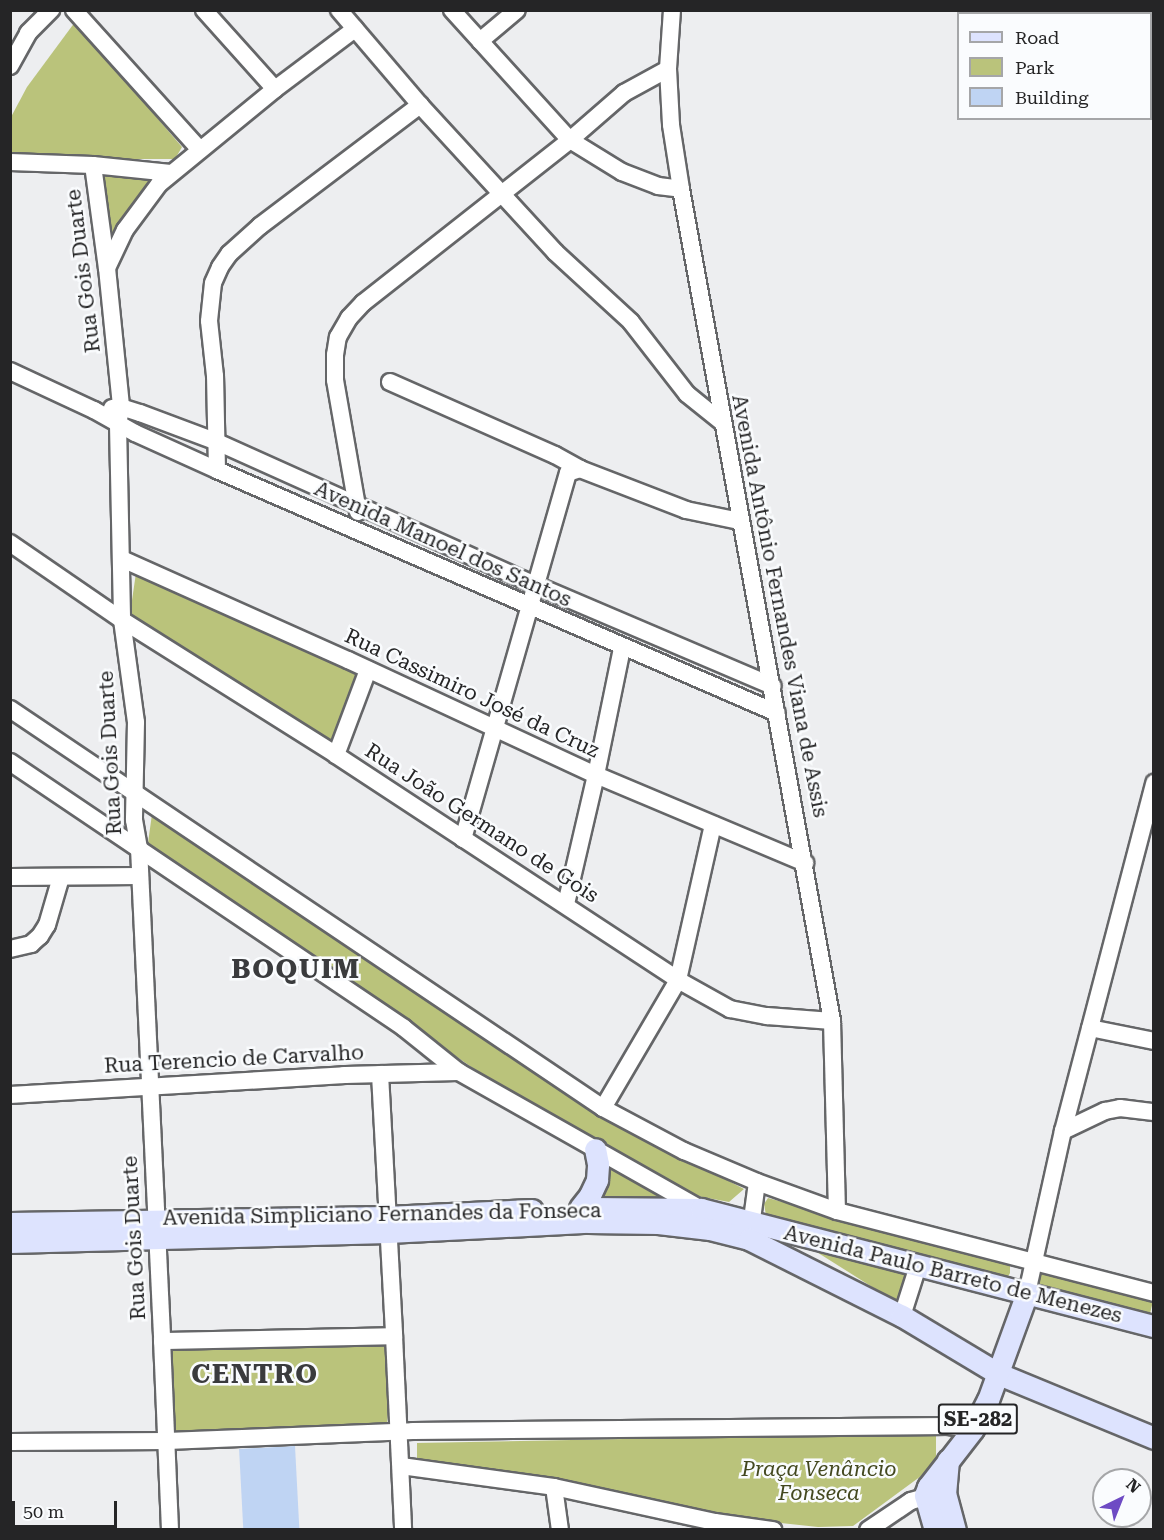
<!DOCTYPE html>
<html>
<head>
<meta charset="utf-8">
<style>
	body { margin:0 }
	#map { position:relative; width:1164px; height:1540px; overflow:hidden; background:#edeef0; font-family:"Roboto Serif",serif }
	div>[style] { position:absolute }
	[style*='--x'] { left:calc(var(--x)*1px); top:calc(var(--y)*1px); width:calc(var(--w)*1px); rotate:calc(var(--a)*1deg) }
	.green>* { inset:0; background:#bac37b; transform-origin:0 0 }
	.building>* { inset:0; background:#bfd4f3; transform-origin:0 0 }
	.roads { filter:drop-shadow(2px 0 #656668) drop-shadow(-2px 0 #656668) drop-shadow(0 2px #656668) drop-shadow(0 -2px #656668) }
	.minor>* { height:16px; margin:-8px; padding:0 8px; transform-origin:8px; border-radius:8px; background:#fff }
	.major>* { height:21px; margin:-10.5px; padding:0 10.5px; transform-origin:10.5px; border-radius:10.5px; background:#dde3fe }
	span { translate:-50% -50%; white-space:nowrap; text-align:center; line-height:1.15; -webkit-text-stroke:5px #fafcfe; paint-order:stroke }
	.shield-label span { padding:2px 4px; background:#fafcfe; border:2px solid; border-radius:4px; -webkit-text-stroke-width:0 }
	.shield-label { font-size:20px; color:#252526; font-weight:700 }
	.street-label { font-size:21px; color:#252526 }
	.park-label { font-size:21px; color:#43481f; font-style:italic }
	.district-label { font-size:27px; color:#3a3b3d; font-weight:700; letter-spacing:1.5px }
	.frame { position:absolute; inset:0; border:12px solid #252526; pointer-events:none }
	.legend { position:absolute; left:957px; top:12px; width:195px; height:108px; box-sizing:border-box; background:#fafcfe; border:2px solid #a5a6a8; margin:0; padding:8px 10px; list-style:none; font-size:18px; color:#252526 }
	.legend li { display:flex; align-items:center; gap:12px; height:30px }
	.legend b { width:30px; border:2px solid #a5a6a8 }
	.north { position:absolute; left:1092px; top:1468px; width:60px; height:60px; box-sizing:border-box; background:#fafcfe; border:2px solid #a5a6a8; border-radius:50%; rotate:43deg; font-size:16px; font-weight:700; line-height:24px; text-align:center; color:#252526 }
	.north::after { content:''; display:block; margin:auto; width:21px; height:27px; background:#6e4bc4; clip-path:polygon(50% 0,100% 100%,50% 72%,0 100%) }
	.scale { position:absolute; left:12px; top:1501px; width:105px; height:27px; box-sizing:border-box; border:3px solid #252526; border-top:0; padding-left:8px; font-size:18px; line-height:21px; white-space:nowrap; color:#252526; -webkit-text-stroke:4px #fafcfe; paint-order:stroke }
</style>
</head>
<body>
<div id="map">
	<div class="green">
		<i style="clip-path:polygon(75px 22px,182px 147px,175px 159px,11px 159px,11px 117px,27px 87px)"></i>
		<i style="clip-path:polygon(104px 175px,140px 176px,157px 179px,117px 270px)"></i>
		<i style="clip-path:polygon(137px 566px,360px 671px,333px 752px,129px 621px)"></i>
		<i style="clip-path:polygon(152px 814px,608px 1118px,744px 1189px,729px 1202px,697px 1196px,522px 1102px,148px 843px)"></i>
		<i style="clip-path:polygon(608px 1167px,668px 1198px,598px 1202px,604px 1192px)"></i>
		<i style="clip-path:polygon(768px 1198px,1010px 1265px,1010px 1273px,1006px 1280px,766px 1215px,764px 1204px)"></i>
		<i style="clip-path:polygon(804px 1244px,910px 1273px,896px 1302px)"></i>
		<i style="left:1040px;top:1271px;width:117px;height:19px;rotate:14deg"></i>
		<i style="clip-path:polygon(389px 1332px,391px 1374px,387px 1425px,169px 1441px,167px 1338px)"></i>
		<i style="clip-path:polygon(936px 1433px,936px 1465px,853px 1526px,818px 1527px,716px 1516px,554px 1479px,417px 1459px,417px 1443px)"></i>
	</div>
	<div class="building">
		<i style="left:295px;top:1446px;width:84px;height:56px;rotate:87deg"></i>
	</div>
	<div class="roads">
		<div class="minor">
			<i style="--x:74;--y:10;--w:188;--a:48"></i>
			<i style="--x:204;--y:10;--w:106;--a:48.1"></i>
			<i style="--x:339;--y:10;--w:125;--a:49.5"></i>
			<i style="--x:420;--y:105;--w:200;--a:47.4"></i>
			<i style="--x:555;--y:252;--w:103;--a:42.6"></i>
			<i style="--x:631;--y:322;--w:91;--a:52.1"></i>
			<i style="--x:687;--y:394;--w:46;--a:38.9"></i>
			<i style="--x:452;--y:10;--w:176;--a:47.8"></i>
			<i style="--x:570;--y:140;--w:61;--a:31.6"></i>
			<i style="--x:622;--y:172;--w:39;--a:21"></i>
			<i style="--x:658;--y:186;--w:23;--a:7"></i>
			<i style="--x:672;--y:10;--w:59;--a:93.9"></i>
			<i style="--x:668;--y:69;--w:56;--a:86.9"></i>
			<i style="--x:671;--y:125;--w:65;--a:81.1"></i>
			<i style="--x:681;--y:189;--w:846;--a:79.71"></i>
			<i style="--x:832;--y:1021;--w:190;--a:88.5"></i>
			<i style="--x:480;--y:41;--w:48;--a:-40"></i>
			<i style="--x:10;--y:66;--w:38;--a:-61"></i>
			<i style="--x:28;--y:33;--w:33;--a:-45"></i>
			<i style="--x:10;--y:162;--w:83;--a:2.1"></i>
			<i style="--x:93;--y:165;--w:78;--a:5.9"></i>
			<i style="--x:93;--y:165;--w:104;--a:82.3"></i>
			<i style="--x:107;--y:268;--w:140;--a:84.2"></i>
			<i style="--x:121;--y:407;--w:18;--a:99"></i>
			<i style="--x:118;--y:425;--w:195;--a:88.8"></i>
			<i style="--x:122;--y:620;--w:103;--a:82.2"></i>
			<i style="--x:136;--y:722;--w:98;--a:91.2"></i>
			<i style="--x:134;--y:820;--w:28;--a:80"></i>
			<i style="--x:139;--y:848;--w:494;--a:87.3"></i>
			<i style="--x:107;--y:268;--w:42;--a:-64.7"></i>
			<i style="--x:125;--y:230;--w:57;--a:-53.5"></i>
			<i style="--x:159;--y:184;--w:150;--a:-39.3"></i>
			<i style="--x:275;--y:89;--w:100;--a:-36.9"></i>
			<i style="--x:10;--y:371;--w:93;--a:24.9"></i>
			<i style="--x:94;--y:410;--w:47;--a:29.3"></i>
			<i style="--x:135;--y:433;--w:90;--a:24.3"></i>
			<i style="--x:217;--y:470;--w:610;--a:23.46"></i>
			<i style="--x:390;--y:382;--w:180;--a:23.9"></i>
			<i style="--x:555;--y:455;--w:29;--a:29"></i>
			<i style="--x:112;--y:408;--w:9;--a:-6"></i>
			<i style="--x:121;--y:407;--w:20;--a:18"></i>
			<i style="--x:140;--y:413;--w:82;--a:20.6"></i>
			<i style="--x:217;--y:442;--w:352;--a:24.2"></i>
			<i style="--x:538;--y:586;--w:255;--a:23.1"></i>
			<i style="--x:217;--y:470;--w:94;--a:-91.2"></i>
			<i style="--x:215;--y:376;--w:55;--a:-96.2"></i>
			<i style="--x:209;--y:321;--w:38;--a:-84"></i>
			<i style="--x:213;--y:283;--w:17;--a:-66"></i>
			<i style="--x:220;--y:267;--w:16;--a:-55"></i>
			<i style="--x:229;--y:254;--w:42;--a:-42.1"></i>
			<i style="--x:260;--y:226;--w:201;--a:-37.1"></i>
			<i style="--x:358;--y:512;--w:134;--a:-99.9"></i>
			<i style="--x:335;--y:380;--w:25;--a:-90"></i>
			<i style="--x:335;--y:355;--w:18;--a:-81"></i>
			<i style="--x:338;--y:337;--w:22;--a:-60"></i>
			<i style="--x:349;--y:318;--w:21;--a:-47"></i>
			<i style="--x:363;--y:303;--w:263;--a:-38.2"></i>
			<i style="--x:570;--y:140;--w:72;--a:-41"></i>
			<i style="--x:624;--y:93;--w:50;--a:-28.6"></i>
			<i style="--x:10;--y:543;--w:136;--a:34.5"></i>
			<i style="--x:122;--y:620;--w:253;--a:32.2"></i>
			<i style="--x:336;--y:755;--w:409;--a:33.3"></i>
			<i style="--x:678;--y:980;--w:60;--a:29.1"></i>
			<i style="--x:730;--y:1009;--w:38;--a:11"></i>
			<i style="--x:767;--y:1016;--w:65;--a:4.4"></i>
			<i style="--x:122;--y:559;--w:248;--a:24.1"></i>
			<i style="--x:348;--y:660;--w:273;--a:24.9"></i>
			<i style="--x:596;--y:775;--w:227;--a:22.8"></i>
			<i style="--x:10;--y:709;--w:715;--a:33.93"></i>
			<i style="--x:603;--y:1108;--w:92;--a:28"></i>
			<i style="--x:684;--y:1151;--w:79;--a:23"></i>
			<i style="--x:757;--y:1182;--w:85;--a:19.9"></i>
			<i style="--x:837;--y:1211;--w:327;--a:14.5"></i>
			<i style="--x:336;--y:755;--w:91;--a:-69.4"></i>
			<i style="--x:10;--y:762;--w:475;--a:34"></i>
			<i style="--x:404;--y:1028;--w:70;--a:38.7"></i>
			<i style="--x:459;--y:1072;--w:278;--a:29.5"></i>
			<i style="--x:463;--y:839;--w:381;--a:-74"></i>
			<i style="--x:568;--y:473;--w:13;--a:-18"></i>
			<i style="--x:580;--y:469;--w:114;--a:21.1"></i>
			<i style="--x:686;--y:510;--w:54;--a:11.7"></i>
			<i style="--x:10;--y:877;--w:130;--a:-0.4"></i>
			<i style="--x:566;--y:904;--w:132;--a:-76.9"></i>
			<i style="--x:596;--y:775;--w:130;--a:-78.4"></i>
			<i style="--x:10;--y:949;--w:22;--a:-13"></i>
			<i style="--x:31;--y:944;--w:12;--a:-42"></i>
			<i style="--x:40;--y:936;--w:13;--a:-58"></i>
			<i style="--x:47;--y:925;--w:50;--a:-73.7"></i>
			<i style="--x:1090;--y:1028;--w:65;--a:11.5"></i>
			<i style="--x:380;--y:1074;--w:262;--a:86.9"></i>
			<i style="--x:10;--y:1095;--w:335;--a:-3.4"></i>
			<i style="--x:344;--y:1075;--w:115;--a:-1.5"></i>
			<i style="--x:603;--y:1108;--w:148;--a:-59.6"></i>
			<i style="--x:678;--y:980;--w:159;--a:-77.3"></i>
			<i style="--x:1063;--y:1131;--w:47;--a:-25.5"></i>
			<i style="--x:1105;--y:1111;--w:15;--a:-11"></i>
			<i style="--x:1120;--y:1108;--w:34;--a:7"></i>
			<i style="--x:750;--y:1234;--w:52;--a:-82.3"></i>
			<i style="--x:1027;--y:1293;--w:166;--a:-77.5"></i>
			<i style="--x:1063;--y:1131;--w:360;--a:-75.3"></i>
			<i style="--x:902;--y:1316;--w:52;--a:-72.3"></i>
			<i style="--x:10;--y:1442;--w:157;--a:-0.4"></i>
			<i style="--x:167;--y:1441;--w:246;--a:-2.3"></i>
			<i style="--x:413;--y:1431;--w:535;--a:-0.54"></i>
			<i style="--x:948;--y:1426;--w:25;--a:7"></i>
			<i style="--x:401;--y:1466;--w:154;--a:7.8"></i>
			<i style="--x:554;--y:1487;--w:165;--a:12.3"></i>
			<i style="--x:715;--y:1522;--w:59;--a:7.9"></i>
			<i style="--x:554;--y:1487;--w:43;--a:82.1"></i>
			<i style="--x:170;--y:1530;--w:189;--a:-92.4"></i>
			<i style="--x:162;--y:1341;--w:232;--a:-1.2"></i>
			<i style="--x:394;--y:1336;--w:194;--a:87.3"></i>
			<i style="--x:868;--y:1530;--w:52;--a:-34"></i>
			<i style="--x:911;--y:1501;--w:25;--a:-16"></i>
		</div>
		<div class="major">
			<i style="--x:580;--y:1208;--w:16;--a:-52"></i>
			<i style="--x:590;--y:1195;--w:17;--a:-65"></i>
			<i style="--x:597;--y:1180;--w:16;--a:-86"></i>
			<i style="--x:598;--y:1164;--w:15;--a:-101"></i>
			<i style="--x:590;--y:1208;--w:111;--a:0.5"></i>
			<i style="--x:701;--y:1209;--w:468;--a:14.5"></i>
			<i style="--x:10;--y:1223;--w:377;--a:-0.9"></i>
			<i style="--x:387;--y:1217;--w:145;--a:-2.8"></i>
			<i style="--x:10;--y:1242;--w:378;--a:-1.5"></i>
			<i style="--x:388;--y:1232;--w:200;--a:-2.9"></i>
			<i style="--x:588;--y:1222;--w:70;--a:0.8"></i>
			<i style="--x:658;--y:1223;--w:52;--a:6.6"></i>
			<i style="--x:710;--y:1229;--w:40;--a:14.4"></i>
			<i style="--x:749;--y:1239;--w:171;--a:26.7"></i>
			<i style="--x:902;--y:1316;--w:113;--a:30.9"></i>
			<i style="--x:999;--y:1374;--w:168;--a:22.4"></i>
			<i style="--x:948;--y:1460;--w:33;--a:95"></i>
			<i style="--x:945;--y:1493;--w:38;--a:75"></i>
			<i style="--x:935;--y:1530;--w:36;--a:-106"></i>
			<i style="--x:925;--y:1495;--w:9;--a:-69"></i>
			<i style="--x:928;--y:1487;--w:73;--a:-52.2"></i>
			<i style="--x:973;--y:1429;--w:33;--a:-63"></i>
			<i style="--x:988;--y:1400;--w:114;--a:-70"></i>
		</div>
	</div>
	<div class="shield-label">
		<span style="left:978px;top:1419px">SE-282</span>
	</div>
	<div class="street-label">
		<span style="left:83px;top:271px;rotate:-97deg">Rua Gois Duarte</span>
		<span style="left:443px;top:544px;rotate:24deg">Avenida Manoel dos Santos</span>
		<span style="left:780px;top:606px;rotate:79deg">Avenida Antônio Fernandes Viana de Assis</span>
		<span style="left:472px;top:693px;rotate:25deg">Rua Cassimiro José da Cruz</span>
		<span style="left:110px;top:753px;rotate:-93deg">Rua Gois Duarte</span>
		<span style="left:482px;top:823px;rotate:33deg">Rua João Germano de Gois</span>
		<span style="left:234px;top:1059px;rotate:-3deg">Rua Terencio de Carvalho</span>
		<span style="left:382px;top:1214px;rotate:-1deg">Avenida Simpliciano Fernandes da Fonseca</span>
		<span style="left:134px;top:1238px;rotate:-93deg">Rua Gois Duarte</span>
		<span style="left:953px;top:1274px;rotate:14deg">Avenida Paulo Barreto de Menezes</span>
	</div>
	<div class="park-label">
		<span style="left:819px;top:1481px">Praça Venâncio<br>Fonseca</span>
	</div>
	<div class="district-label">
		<span style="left:296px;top:970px">BOQUIM</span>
		<span style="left:255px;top:1375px">CENTRO</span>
	</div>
	<div class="frame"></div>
	<ul class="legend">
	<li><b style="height:8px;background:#dde3fe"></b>Road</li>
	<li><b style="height:16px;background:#bac37b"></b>Park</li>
	<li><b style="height:16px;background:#bfd4f3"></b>Building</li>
	</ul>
	<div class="north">N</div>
	<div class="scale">50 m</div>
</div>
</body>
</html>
